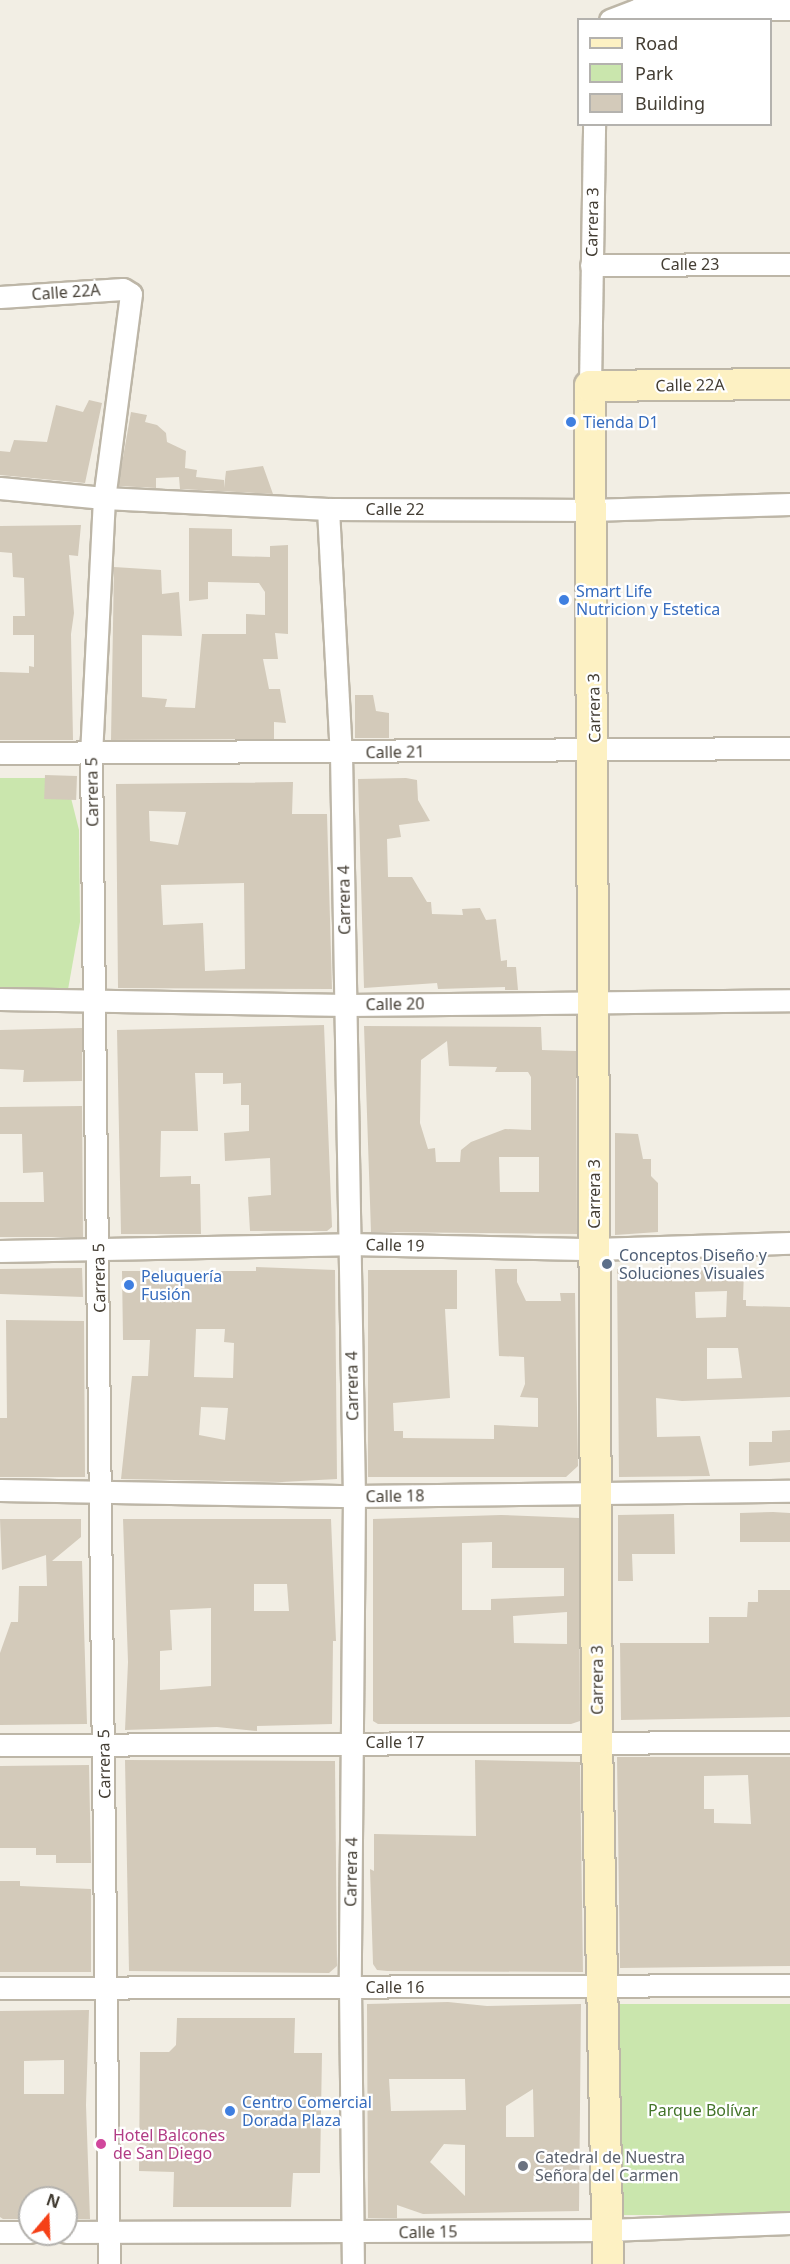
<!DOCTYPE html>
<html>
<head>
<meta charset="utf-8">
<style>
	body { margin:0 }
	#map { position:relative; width:790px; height:2264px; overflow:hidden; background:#f2eee4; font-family:"Noto Sans",sans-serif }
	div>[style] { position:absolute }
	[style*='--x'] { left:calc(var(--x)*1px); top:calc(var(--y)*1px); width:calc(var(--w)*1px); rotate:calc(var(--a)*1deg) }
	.green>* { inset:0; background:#cae6ad; transform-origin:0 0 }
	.building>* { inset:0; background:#d3caba; transform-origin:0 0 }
	.roads { filter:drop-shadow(2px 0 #bdb6a7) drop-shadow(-2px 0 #bdb6a7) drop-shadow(0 2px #bdb6a7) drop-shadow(0 -2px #bdb6a7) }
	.minor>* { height:21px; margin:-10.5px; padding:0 10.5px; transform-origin:10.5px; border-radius:10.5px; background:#fff }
	.secondary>* { height:30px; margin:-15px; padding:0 15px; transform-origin:15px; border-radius:15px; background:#fdf1c3 }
	.dots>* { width:16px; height:16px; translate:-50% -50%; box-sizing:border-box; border:3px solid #fff; border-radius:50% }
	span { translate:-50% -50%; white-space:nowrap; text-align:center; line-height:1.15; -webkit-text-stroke:4.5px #fff; paint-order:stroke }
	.street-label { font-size:16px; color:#443e34 }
	.shop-label { font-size:16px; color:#366cbe }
	.left { translate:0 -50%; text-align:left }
	.service-label { font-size:16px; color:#4e5e75 }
	.park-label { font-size:16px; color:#437429 }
	.hotel-label { font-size:16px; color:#b23c85 }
	.worship-label { font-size:16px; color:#5b616d }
	.legend { position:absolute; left:577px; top:18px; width:195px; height:108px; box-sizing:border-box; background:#fff; border:2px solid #b4b2ae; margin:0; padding:8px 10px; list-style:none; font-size:18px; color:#443e34 }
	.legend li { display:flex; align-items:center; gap:12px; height:30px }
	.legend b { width:30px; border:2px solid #b4b2ae }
	.north { position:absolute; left:18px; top:2186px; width:60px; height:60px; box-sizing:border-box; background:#fff; border:2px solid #b4b2ae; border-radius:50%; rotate:19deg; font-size:16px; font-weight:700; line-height:24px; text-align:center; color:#443e34 }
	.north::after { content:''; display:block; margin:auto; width:21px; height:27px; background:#f54017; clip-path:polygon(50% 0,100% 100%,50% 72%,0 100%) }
</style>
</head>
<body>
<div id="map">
	<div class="green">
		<i style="clip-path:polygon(0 778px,66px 778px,79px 830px,80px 922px,67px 995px,0 993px)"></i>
		<i style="left:790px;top:2004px;width:211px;height:176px;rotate:90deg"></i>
	</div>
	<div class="building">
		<i style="clip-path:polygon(89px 400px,102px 403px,85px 483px,0 475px,0 451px,10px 452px,14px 440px,47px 442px,56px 405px,83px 412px)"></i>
		<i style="clip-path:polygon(131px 412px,147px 415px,145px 422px,157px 425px,166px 433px,167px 442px,186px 451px,185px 468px,197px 470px,196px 477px,224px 480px,224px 488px,226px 471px,263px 466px,273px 494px,180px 489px,179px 477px,156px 478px,156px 488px,118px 486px)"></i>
		<i style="clip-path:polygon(81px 525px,78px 556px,69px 555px,74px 613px,71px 634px,73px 740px,0 740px,0 672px,29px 673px,29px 666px,34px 667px,34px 635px,13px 635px,13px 616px,25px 616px,24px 578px,13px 577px,12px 553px,0 552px,0 526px)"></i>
		<i style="clip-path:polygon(189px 528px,232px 529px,232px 556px,270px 557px,270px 546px,288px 545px,288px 634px,275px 633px,278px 659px,263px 659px,269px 689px,280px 689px,286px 723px,274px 722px,274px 739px,111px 740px,114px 567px,161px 570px,162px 594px,179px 592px,182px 636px,142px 635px,142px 697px,167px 699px,165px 707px,195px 708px,202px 634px,246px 634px,246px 614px,265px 615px,265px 592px,259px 583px,208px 582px,208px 599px,189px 601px)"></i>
		<i style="clip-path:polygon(355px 695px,373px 695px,376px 711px,389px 713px,389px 738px,355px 738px)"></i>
		<i style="left:45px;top:775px;width:32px;height:24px;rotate:2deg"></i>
		<i style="clip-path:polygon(406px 778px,417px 780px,418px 800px,430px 821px,399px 825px,401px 837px,387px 839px,388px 877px,412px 877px,427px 902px,431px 902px,432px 914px,463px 915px,462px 909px,480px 908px,486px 920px,496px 919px,501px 961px,507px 960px,507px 967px,516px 967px,518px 990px,505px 990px,505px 987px,438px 989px,437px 983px,364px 988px,358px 779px)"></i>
		<i style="clip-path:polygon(evenodd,293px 782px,292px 814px,327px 814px,332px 989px,118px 988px,116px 784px,293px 782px,149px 811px,186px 812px,178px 845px,150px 841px,149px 811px,293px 782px,244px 883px,245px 969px,205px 971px,203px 923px,163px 925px,161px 885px,244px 883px)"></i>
		<i style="clip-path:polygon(324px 1025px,332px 1227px,327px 1231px,250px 1231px,248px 1197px,271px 1195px,270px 1158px,225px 1161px,224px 1133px,249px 1131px,249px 1105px,241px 1105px,241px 1083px,223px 1084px,223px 1073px,195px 1073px,198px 1131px,161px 1131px,160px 1177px,191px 1176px,191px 1184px,200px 1184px,201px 1234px,121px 1234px,117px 1030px)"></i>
		<i style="clip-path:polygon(evenodd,364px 1026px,541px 1027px,542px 1050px,576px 1051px,577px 1234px,371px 1232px,364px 1026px,447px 1041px,449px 1066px,497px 1067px,495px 1072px,528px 1072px,531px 1077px,531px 1130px,505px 1129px,471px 1142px,461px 1150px,460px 1162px,436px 1162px,435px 1148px,428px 1149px,420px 1123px,421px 1060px,447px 1041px,364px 1026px,499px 1157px,539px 1157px,539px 1192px,500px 1192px,499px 1157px)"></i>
		<i style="clip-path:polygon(82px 1028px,82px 1081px,23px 1082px,24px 1070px,0 1069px,0 1030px)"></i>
		<i style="clip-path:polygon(82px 1106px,83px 1237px,0 1237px,0 1202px,44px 1202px,43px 1172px,23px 1173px,22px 1134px,0 1134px,0 1107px)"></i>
		<i style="clip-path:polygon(615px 1133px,638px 1134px,643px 1159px,651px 1159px,651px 1176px,658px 1183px,658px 1232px,615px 1235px)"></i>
		<i style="clip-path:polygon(evenodd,256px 1267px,335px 1270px,337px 1479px,282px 1482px,121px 1479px,132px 1376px,148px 1376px,150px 1340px,123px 1340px,122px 1271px,256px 1271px,256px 1267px,196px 1329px,225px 1329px,224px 1342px,234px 1343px,233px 1378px,194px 1377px,196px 1329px,256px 1267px,201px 1407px,228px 1408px,225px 1440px,199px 1435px,201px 1407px)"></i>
		<i style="clip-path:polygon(82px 1268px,83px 1297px,0 1294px,0 1269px)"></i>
		<i style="clip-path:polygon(495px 1269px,517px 1269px,517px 1282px,526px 1301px,561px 1301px,560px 1293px,575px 1293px,578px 1466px,566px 1477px,368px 1477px,368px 1270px,457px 1270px,457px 1309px,445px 1309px,450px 1398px,393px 1403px,394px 1431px,403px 1431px,403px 1438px,494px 1439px,494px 1425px,538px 1427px,538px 1398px,520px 1397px,525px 1384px,524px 1357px,499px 1356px)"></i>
		<i style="clip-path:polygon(evenodd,617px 1269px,744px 1270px,743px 1300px,746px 1300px,746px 1306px,790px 1307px,790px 1397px,682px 1401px,656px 1398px,657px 1437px,700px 1436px,710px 1476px,619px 1477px,617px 1269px,727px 1291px,726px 1317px,696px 1318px,695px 1292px,727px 1291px,617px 1269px,707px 1348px,738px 1348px,742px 1378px,707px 1379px,707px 1348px)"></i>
		<i style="clip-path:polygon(6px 1320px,84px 1321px,85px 1477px,0 1477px,0 1418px,7px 1418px)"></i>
		<i style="clip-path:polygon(790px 1430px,790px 1462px,749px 1466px,749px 1442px,772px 1442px,772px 1431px)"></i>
		<i style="clip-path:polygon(773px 1512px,790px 1513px,790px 1542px,740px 1542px,740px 1513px)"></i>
		<i style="clip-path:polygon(674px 1514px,675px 1554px,632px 1554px,633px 1581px,618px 1581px,618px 1515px)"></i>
		<i style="clip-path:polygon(evenodd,501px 1515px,579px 1518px,580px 1721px,571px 1724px,378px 1724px,373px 1721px,373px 1519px,501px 1515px,492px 1542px,492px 1568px,564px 1568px,564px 1596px,491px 1599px,491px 1610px,462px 1610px,462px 1543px,492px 1542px,501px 1515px,567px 1612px,567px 1644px,514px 1643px,513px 1616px,567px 1612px)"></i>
		<i style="clip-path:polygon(0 1519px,81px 1519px,81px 1537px,52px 1561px,82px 1561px,87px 1724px,0 1725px,0 1653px,11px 1622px,18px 1622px,19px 1586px,47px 1586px,46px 1555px,2px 1570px)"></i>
		<i style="clip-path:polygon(evenodd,123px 1519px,331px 1519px,336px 1641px,333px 1641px,332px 1724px,257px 1726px,257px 1731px,217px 1727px,125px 1730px,128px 1662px,123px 1519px,254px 1584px,287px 1584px,289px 1611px,254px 1611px,254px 1584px,123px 1519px,211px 1608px,211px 1686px,160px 1690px,160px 1651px,172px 1650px,170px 1610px,211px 1608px)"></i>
		<i style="clip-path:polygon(758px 1590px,790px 1590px,790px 1717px,621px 1720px,620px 1643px,709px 1643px,709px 1617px,747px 1617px,748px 1602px,758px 1602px)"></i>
		<i style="clip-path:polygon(evenodd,617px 1757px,790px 1757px,790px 1966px,620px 1968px,617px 1757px,748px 1775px,751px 1824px,714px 1823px,714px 1809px,704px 1809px,704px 1776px,748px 1775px)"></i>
		<i style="clip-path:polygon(125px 1760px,335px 1761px,337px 1966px,329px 1973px,129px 1971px)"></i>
		<i style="clip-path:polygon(475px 1760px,580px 1762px,583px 1972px,387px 1971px,377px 1970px,373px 1964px,370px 1869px,374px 1871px,374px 1834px,476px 1836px)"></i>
		<i style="clip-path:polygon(89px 1765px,91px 1863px,56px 1863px,56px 1855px,36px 1855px,36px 1848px,0 1848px,0 1766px)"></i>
		<i style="clip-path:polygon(0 1881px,20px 1881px,20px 1886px,91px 1889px,91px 1972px,0 1972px)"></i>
		<i style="clip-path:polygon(evenodd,448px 2002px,487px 2006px,581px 2004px,579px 2211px,423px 2214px,397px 2205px,397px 2218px,368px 2218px,367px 2004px,448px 2002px,389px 2079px,465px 2079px,466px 2110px,391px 2111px,389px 2079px,448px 2002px,533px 2089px,534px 2137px,506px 2137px,506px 2106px,533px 2089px,448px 2002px,444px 2144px,465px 2145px,465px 2196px,430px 2162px,444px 2144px)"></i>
		<i style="clip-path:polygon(evenodd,89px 2010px,86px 2105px,90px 2219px,66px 2219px,66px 2198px,30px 2198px,30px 2219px,3px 2219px,0 2217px,0 2011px,89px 2010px,64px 2060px,64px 2094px,24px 2094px,24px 2061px,64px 2060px)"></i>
		<i style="clip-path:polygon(177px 2018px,295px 2018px,294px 2053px,322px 2053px,320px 2173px,293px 2173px,291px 2207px,173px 2207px,174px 2172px,139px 2171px,140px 2052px,169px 2052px,176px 2045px)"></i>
	</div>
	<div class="roads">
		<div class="minor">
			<i style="--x:610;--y:20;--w:30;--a:-21"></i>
			<i style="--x:638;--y:9;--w:152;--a:0"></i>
			<i style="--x:591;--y:265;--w:199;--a:-0.3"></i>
			<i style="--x:0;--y:297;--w:123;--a:-3.7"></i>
			<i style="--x:123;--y:289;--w:9;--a:32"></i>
			<i style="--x:131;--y:294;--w:206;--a:97.5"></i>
			<i style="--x:104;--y:498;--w:256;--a:92.9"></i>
			<i style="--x:91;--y:754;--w:1510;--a:89.32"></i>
			<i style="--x:590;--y:386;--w:262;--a:-89.1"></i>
			<i style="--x:0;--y:488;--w:104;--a:5.5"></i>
			<i style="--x:104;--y:498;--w:224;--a:2.8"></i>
			<i style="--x:328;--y:509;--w:262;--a:0.2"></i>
			<i style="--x:590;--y:510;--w:200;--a:-1.7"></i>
			<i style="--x:328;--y:509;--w:244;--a:87"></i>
			<i style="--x:341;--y:753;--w:743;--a:89"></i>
			<i style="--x:354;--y:1496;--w:490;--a:90.5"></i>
			<i style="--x:350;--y:1986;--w:278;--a:89.4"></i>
			<i style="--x:0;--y:753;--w:790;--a:-0.36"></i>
			<i style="--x:0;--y:999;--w:346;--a:1"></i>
			<i style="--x:346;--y:1005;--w:444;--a:-0.6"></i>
			<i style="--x:0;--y:1251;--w:349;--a:-1.1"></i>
			<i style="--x:349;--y:1244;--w:246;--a:1.2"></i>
			<i style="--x:595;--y:1249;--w:195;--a:-1.8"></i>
			<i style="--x:0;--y:1490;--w:354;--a:1"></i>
			<i style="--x:354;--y:1496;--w:436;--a:-0.7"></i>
			<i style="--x:0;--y:1745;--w:790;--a:-0.22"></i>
			<i style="--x:0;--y:1988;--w:790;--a:-0.22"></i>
			<i style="--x:0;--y:2232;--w:30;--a:0"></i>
			<i style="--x:66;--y:2232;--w:542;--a:-0.21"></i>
			<i style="--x:608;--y:2230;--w:182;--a:-2.2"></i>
		</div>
		<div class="secondary">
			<i style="--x:608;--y:2264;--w:523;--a:-91.2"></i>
			<i style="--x:597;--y:1741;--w:1355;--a:-90.3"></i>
			<i style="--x:590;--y:386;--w:200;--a:-0.6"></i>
		</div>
	</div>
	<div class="dots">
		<i style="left:571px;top:422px;background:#3f7fe0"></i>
		<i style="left:564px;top:600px;background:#3f7fe0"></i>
		<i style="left:607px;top:1264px;background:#5c6f8a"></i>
		<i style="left:129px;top:1285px;background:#3f7fe0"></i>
		<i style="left:230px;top:2111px;background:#3f7fe0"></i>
		<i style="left:101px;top:2144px;background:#d1479c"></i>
		<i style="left:523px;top:2166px;background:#6b7280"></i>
	</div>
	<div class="street-label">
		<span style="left:592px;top:222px;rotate:-89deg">Carrera 3</span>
		<span style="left:690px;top:264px">Calle 23</span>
		<span style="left:66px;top:292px;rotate:-4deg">Calle 22A</span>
		<span style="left:690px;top:385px;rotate:-1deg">Calle 22A</span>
		<span style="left:395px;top:509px">Calle 22</span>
		<span style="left:594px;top:708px;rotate:-91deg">Carrera 3</span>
		<span style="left:395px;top:752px;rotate:-1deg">Calle 21</span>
		<span style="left:92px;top:792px;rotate:-91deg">Carrera 5</span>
		<span style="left:344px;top:900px;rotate:-91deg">Carrera 4</span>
		<span style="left:395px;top:1004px;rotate:-1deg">Calle 20</span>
		<span style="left:594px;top:1194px;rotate:-90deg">Carrera 3</span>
		<span style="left:395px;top:1245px;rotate:1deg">Calle 19</span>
		<span style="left:99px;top:1278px;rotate:-91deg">Carrera 5</span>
		<span style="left:352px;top:1386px;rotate:-91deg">Carrera 4</span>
		<span style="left:395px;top:1496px;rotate:-1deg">Calle 18</span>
		<span style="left:597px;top:1680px;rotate:-90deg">Carrera 3</span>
		<span style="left:395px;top:1742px">Calle 17</span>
		<span style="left:104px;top:1764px;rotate:-91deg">Carrera 5</span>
		<span style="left:351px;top:1872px;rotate:-89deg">Carrera 4</span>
		<span style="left:395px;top:1987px">Calle 16</span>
		<span style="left:428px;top:2232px;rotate:-1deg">Calle 15</span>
	</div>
	<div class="shop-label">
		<span class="left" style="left:583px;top:422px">Tienda D1</span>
		<span class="left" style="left:576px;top:600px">Smart Life<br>Nutricion y Estetica</span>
		<span class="left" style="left:141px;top:1285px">Peluquería<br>Fusión</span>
		<span class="left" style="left:242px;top:2111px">Centro Comercial<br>Dorada Plaza</span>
	</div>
	<div class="service-label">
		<span class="left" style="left:619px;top:1264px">Conceptos Diseño y<br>Soluciones Visuales</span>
	</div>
	<div class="park-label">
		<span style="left:703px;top:2110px">Parque Bolívar</span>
	</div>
	<div class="hotel-label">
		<span class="left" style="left:113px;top:2144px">Hotel Balcones<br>de San Diego</span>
	</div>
	<div class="worship-label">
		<span class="left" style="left:535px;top:2166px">Catedral de Nuestra<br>Señora del Carmen</span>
	</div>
	<ul class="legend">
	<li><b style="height:8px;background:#fdf1c3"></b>Road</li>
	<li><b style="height:16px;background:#cae6ad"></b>Park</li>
	<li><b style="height:16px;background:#d3caba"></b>Building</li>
	</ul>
	<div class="north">N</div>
</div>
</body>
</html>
